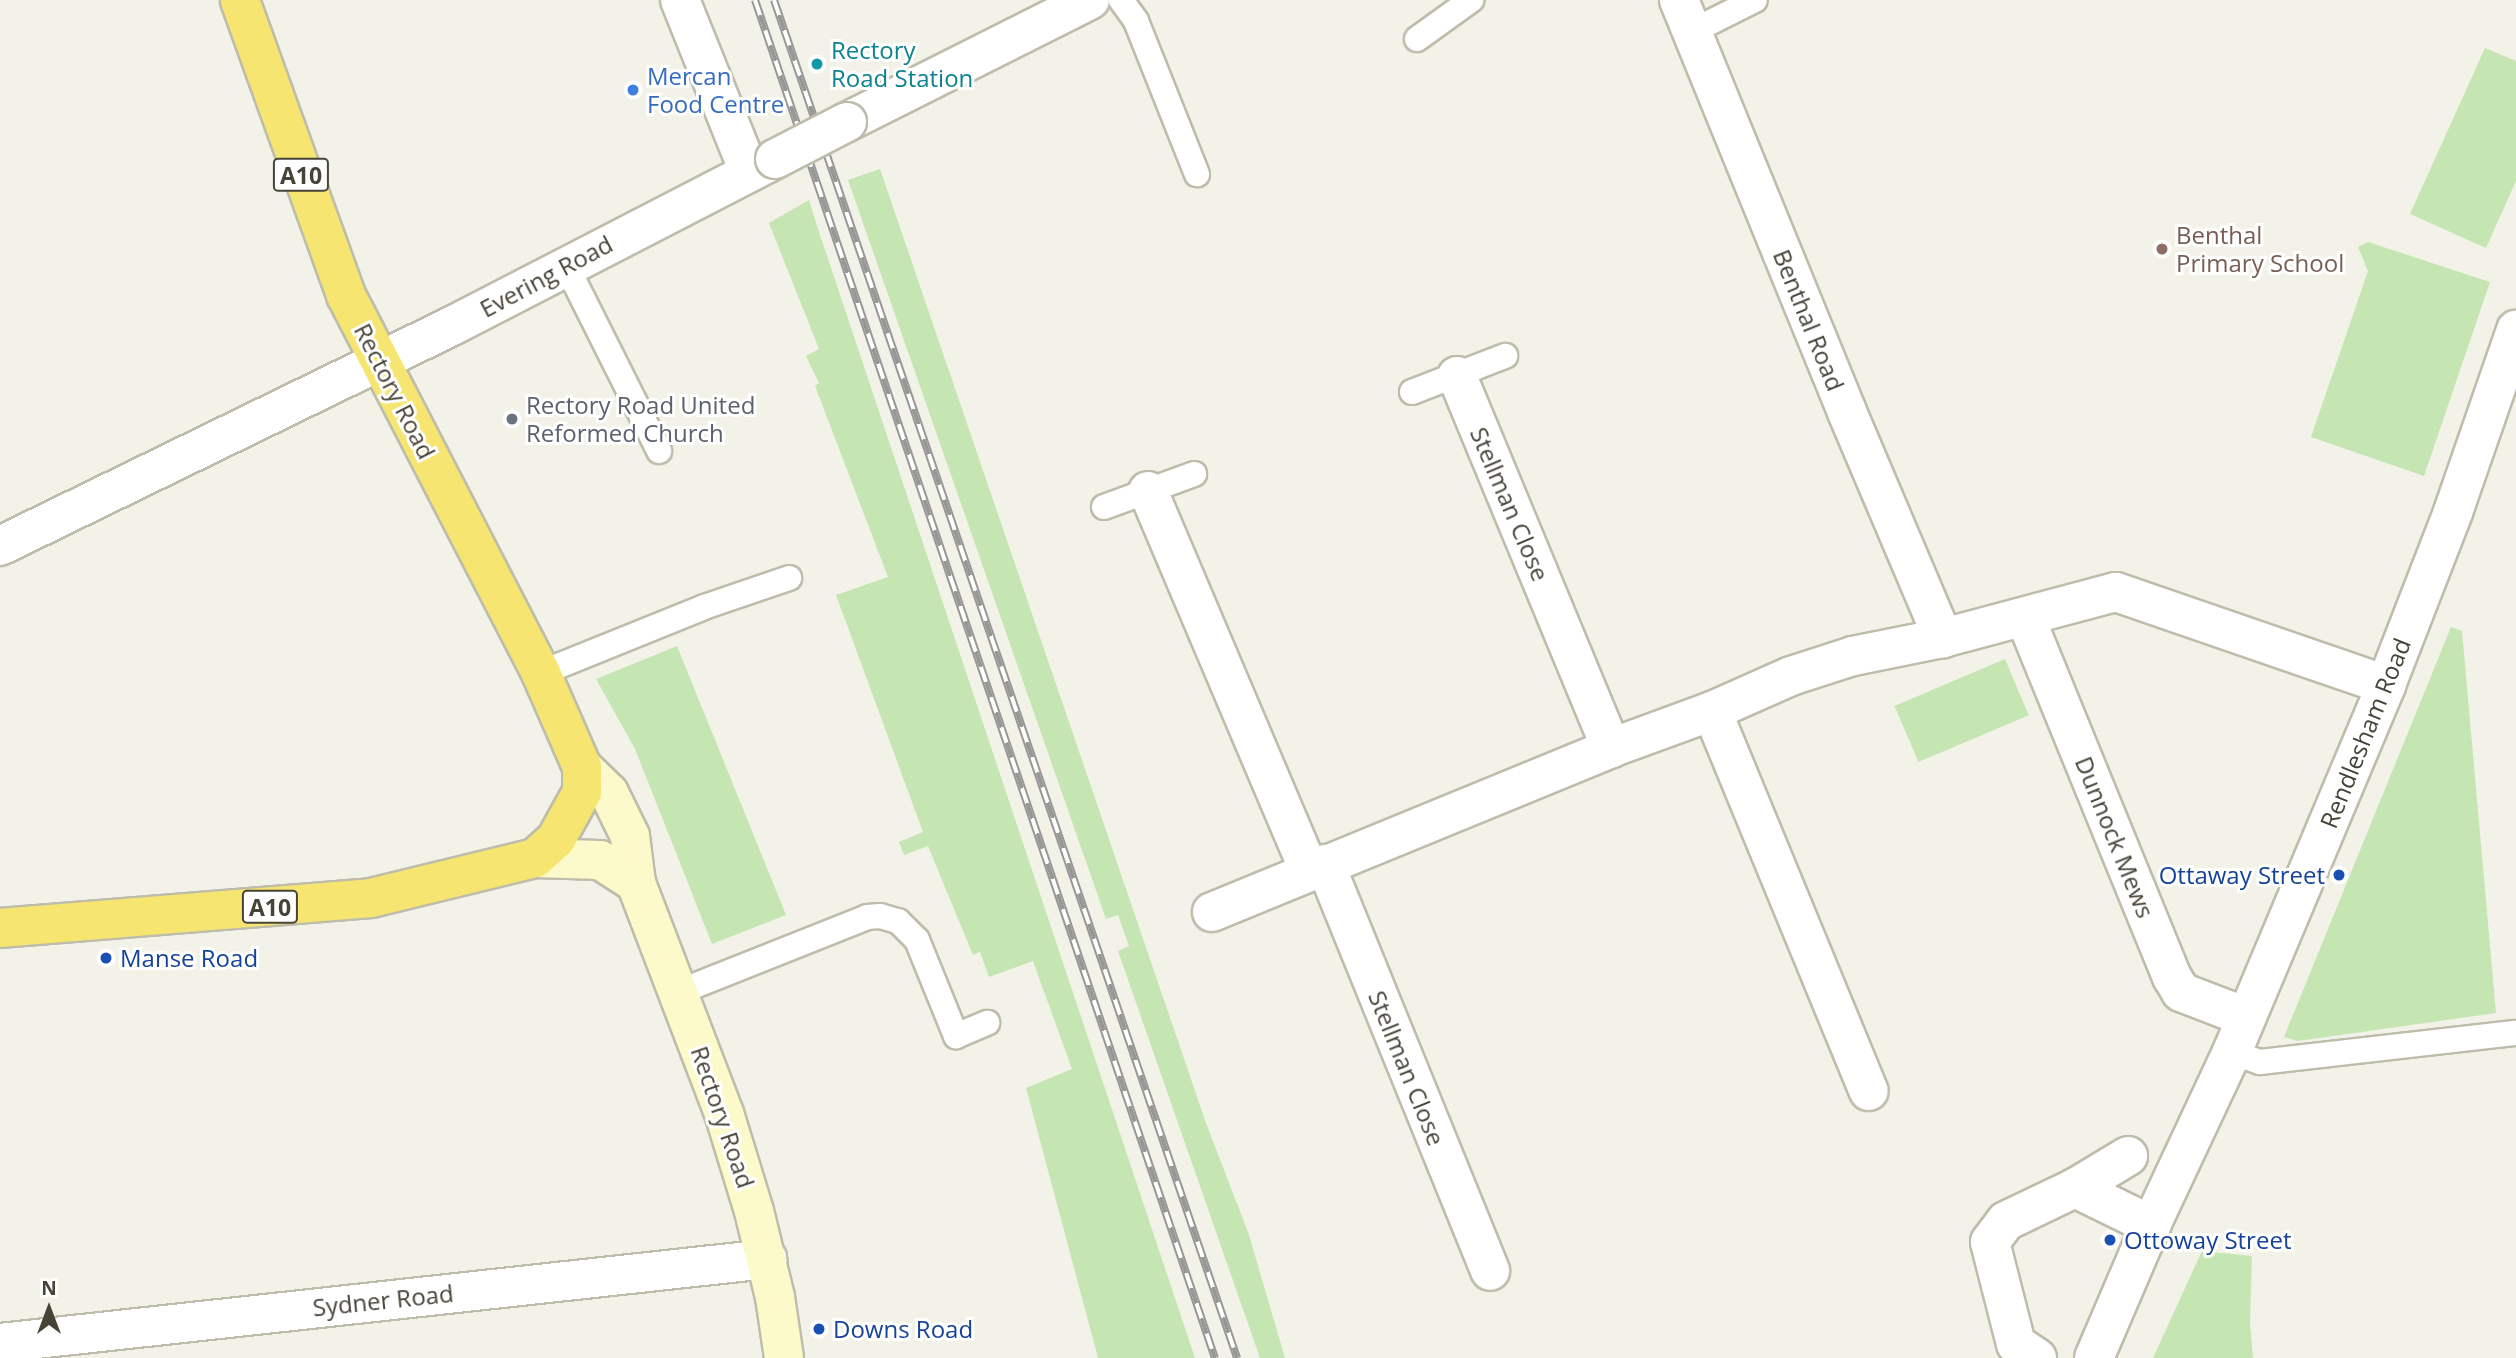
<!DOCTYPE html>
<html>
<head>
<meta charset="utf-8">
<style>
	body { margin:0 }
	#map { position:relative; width:2516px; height:1358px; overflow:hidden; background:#f3f2e8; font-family:"Open Sans",sans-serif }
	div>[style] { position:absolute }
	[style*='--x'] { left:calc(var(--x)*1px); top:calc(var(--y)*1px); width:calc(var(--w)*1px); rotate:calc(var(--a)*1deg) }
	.green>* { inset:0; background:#c5e5b3; transform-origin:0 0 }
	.roads { filter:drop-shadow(2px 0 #bebcab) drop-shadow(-2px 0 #bebcab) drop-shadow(0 2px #bebcab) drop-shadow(0 -2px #bebcab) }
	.lane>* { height:24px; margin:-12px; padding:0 12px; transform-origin:12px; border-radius:12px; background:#fff }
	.street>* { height:38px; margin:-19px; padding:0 19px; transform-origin:19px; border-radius:19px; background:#fff }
	.secondary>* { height:38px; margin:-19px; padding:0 19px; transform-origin:19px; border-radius:19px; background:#fcfaca }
	.highway>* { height:38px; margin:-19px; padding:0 19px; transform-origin:19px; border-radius:19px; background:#f6e570 }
	.rail>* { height:8px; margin-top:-4px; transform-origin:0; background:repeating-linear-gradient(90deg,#fff 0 16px,#979797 0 32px); box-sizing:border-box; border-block:2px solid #979797 }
	.bridges { filter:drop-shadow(2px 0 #bebcab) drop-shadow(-2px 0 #bebcab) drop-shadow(0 2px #bebcab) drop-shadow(0 -2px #bebcab) }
	.street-bridge>* { height:38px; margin:-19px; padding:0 19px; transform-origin:19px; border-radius:19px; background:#fff }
	.dots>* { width:19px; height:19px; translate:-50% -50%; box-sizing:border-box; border:4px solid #fff; border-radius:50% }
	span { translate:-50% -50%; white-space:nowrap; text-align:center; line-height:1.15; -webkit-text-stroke:6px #fff; paint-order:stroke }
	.shield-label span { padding:2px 5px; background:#fff; border:2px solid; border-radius:5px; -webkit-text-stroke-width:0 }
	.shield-label { font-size:23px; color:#464337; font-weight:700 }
	.culture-label { font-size:24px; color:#0d838f }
	.left { translate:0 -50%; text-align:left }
	.shop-label { font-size:24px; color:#366cbe }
	.education-label { font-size:24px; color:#785e54 }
	.street-label { font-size:24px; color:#464337 }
	.worship-label { font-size:24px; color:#5b616d }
	.transit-label { font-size:24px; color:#164399 }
	.right { translate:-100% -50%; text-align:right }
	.north { position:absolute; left:14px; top:1274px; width:70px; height:70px; -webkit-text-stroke:5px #fff; paint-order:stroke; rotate:0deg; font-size:19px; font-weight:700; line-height:28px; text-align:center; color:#464337 }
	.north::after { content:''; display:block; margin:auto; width:24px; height:32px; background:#464337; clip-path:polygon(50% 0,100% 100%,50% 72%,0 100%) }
</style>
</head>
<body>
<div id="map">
	<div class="green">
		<i style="clip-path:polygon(2485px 48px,2516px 61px,2516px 181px,2486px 248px,2410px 214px)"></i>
		<i style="clip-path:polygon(880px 169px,1206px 1123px,1249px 1235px,1285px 1358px,1260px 1358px,1118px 951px,1129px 946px,1118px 915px,1106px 919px,848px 180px)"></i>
		<i style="clip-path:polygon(809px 200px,817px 226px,1195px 1358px,1098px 1358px,1026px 1088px,1072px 1069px,1033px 961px,989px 977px,980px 952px,973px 955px,928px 846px,904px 855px,899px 842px,923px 832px,836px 595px,888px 577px,815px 386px,819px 383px,806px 356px,819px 349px,769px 223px)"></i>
		<i style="clip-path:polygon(2368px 242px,2490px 282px,2424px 476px,2311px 437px,2368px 271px,2358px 247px)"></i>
		<i style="clip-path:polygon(2451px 627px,2462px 631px,2496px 1013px,2298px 1041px,2284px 1037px)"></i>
		<i style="clip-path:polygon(677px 646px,786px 915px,712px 944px,635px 749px,596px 679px)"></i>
		<i style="left:2005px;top:659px;width:61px;height:120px;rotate:67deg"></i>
		<i style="clip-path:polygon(2202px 1251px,2252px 1256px,2250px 1323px,2253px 1358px,2153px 1358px)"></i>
	</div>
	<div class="roads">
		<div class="lane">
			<i style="--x:1121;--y:0;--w:26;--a:54"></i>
			<i style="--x:1136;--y:21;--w:165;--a:68.3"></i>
			<i style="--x:1693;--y:31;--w:69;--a:-26.6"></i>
			<i style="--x:1417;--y:39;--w:67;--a:-35.8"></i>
			<i style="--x:566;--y:265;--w:208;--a:63.4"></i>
			<i style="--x:1412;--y:392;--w:100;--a:-21.2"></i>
			<i style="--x:1104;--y:507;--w:96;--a:-20.1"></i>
			<i style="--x:541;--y:673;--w:176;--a:-22"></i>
			<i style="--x:704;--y:607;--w:90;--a:-18.8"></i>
			<i style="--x:679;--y:992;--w:202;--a:-21.7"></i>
			<i style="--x:867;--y:917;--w:13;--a:-4"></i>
			<i style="--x:880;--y:916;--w:19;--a:16"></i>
			<i style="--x:898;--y:921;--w:27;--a:45"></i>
			<i style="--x:917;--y:940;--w:104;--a:67.9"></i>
			<i style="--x:956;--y:1036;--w:34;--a:-23"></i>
			<i style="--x:2232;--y:1052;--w:30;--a:20"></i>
			<i style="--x:2260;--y:1062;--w:258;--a:-6.5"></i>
		</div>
		<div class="street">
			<i style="--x:680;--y:0;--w:185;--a:68.1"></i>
			<i style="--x:1679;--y:0;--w:445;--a:67.8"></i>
			<i style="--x:1847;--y:412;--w:246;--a:67"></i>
			<i style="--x:847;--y:122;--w:272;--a:-26.7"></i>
			<i style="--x:1457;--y:376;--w:403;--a:67.5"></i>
			<i style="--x:1148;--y:491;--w:413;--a:67"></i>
			<i style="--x:0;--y:546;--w:505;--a:-25.96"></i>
			<i style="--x:454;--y:325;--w:361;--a:-27.3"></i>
			<i style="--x:2025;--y:617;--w:389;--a:67.8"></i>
			<i style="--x:2172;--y:977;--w:17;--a:59"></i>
			<i style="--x:2181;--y:992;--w:70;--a:21"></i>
			<i style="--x:1712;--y:711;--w:411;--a:67.6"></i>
			<i style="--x:1325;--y:864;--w:439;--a:67.9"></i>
			<i style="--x:1212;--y:912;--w:431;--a:-22.3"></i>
			<i style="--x:1611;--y:748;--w:108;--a:-20.1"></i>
			<i style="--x:1712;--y:711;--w:86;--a:-23.9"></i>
			<i style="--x:1791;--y:676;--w:65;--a:-17.9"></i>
			<i style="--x:1853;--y:656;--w:92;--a:-11.3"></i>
			<i style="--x:1943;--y:638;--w:179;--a:-14.9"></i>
			<i style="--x:2116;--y:592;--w:286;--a:19"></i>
			<i style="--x:2075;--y:1188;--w:85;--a:26"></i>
			<i style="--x:0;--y:1343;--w:772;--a:-6.25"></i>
			<i style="--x:2037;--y:1358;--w:25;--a:-146"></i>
			<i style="--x:2016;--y:1344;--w:105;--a:-104.3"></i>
			<i style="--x:1990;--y:1242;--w:26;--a:-53"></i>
			<i style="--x:2006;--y:1221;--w:76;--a:-25.6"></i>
			<i style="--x:2075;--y:1188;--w:62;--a:-31.1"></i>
			<i style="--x:2094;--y:1358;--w:145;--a:-66.8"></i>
			<i style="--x:2151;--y:1225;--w:191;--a:-64.9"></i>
			<i style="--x:2232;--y:1052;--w:398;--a:-67.2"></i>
			<i style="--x:2386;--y:685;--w:186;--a:-68.8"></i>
			<i style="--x:2453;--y:512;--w:193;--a:-70.9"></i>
		</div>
		<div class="secondary">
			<i style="--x:582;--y:767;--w:37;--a:44"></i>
			<i style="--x:609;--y:793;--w:48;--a:64"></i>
			<i style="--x:630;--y:836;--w:47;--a:82.7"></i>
			<i style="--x:636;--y:883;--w:246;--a:69.1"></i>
			<i style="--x:724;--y:1113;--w:102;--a:73"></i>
			<i style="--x:754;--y:1211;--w:89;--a:76.3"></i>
			<i style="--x:775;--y:1297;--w:62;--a:81.6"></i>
			<i style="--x:535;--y:858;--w:65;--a:1.8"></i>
			<i style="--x:600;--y:860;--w:43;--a:32.6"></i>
		</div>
		<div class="highway">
			<i style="--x:0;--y:928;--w:372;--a:-4.6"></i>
			<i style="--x:371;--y:898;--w:169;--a:-13.7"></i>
			<i style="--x:535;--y:858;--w:28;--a:-42"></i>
			<i style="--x:556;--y:839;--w:54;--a:-61"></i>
			<i style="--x:582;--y:792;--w:25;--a:-90"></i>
			<i style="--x:582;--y:767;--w:103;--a:-113.6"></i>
			<i style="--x:541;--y:673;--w:425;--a:-117.3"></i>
			<i style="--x:346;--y:295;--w:313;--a:-109.8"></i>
		</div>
	</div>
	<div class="rail">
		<i style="--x:755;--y:0;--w:1434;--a:71.29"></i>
		<i style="--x:774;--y:0;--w:1435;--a:71.17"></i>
	</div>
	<div class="bridges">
		<div class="street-bridge">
			<i style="--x:775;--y:159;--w:81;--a:-27.2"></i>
		</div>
	</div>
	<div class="dots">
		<i style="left:817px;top:64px;background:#0f9aa8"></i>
		<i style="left:633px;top:90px;background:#3f7fe0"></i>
		<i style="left:2162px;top:249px;background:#8d6e63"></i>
		<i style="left:512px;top:419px;background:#6b7280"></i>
		<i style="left:2339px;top:875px;background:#1a4fb4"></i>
		<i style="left:106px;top:958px;background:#1a4fb4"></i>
		<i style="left:2110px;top:1240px;background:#1a4fb4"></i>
		<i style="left:819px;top:1329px;background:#1a4fb4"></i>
	</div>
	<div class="shield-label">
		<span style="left:301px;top:175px">A10</span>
		<span style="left:270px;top:907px">A10</span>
	</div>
	<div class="culture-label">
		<span class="left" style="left:831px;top:64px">Rectory<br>Road Station</span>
	</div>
	<div class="shop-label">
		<span class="left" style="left:647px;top:90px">Mercan<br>Food Centre</span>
	</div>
	<div class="education-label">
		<span class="left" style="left:2176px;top:249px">Benthal<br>Primary School</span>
	</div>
	<div class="street-label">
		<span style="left:546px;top:276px;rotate:-28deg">Evering Road</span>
		<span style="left:1809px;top:320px;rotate:68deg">Benthal Road</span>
		<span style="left:395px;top:391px;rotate:63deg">Rectory Road</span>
		<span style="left:1510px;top:504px;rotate:67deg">Stellman Close</span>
		<span style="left:2365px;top:733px;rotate:-68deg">Rendlesham Road</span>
		<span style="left:2115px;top:837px;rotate:68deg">Dunnock Mews</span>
		<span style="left:1407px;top:1068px;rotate:68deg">Stellman Close</span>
		<span style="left:723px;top:1117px;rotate:71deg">Rectory Road</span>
		<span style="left:383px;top:1300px;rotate:-6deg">Sydner Road</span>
	</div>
	<div class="worship-label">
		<span class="left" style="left:526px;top:419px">Rectory Road United<br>Reformed Church</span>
	</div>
	<div class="transit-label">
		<span class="right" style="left:2325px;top:875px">Ottaway Street</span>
		<span class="left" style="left:120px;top:958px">Manse Road</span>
		<span class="left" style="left:2124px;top:1240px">Ottoway Street</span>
		<span class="left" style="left:833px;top:1329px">Downs Road</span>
	</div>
	<div class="north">N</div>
</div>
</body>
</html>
